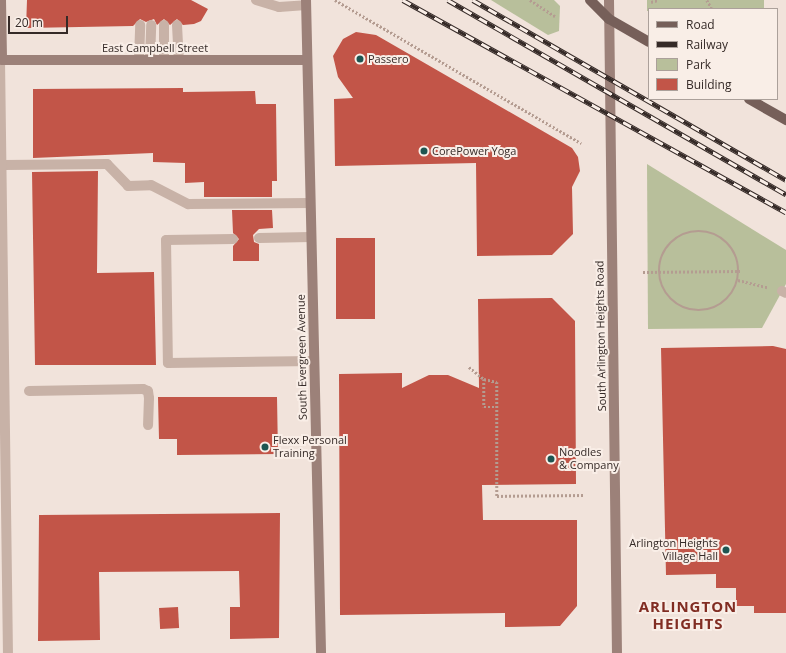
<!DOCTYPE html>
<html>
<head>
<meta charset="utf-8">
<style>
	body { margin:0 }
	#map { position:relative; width:786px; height:653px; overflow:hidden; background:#f1e3db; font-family:"Open Sans",sans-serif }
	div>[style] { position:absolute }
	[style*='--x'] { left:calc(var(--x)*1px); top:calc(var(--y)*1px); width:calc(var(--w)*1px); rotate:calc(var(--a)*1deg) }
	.green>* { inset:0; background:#b8bf9b; transform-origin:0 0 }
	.building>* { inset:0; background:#c25548; transform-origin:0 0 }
	.path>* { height:2.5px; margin-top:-1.25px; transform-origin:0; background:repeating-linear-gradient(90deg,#b49c91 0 2px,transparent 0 4px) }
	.path>.ring { margin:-1.25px; padding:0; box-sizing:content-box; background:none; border:2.5px solid #b49c91; border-radius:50% }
	.lane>* { height:10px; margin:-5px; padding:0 5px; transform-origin:5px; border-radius:5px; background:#c8b2a7 }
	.street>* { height:10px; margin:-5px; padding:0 5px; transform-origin:5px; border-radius:5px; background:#c8b2a7 }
	.secondary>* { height:10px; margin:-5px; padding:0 5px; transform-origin:5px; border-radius:5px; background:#9c8179 }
	.primary>* { height:10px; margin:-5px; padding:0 5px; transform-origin:5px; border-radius:5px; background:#765f59 }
	.rail>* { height:4.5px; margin-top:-2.25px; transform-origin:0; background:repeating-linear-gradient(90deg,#f9eee7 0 9px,#352a27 0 18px); box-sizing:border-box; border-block:1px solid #352a27 }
	.dots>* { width:11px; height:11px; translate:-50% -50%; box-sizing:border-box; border:2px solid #f9eee7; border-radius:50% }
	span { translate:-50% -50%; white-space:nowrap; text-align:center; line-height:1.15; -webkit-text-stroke:4px #f9eee7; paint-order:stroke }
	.street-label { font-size:11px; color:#352a27 }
	.poi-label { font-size:11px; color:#352a27 }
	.left { translate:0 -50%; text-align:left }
	.right { translate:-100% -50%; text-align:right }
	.district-label { font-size:15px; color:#812d23; font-weight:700; letter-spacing:1px }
	.legend { position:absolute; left:648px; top:8px; width:130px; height:92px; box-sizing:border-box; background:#f9eee7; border:1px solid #aba09a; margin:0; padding:5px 7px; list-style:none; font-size:12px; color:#352a27 }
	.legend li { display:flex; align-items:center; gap:8px; height:20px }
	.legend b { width:20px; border:1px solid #aba09a }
	.scale { position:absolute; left:8px; top:16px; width:60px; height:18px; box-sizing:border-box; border:2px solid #352a27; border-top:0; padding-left:5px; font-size:12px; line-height:14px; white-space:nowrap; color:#352a27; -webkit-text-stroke:3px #f9eee7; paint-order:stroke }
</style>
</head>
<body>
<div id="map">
	<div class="green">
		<i style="clip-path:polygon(491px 0,554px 0,560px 6px,559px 31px,548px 35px)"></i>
		<i style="left:647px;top:0;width:117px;height:11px"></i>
		<i style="clip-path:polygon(647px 164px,786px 250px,786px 284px,762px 328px,648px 329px)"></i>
	</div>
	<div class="building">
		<i style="clip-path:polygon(27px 0,191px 0,208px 9px,201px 21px,194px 24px,183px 25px,177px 19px,170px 25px,164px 19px,157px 25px,154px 19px,146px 22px,140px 19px,133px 26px,26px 28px)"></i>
		<i style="clip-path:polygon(356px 32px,376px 35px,572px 148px,578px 157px,580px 171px,572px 187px,573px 234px,552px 255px,477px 256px,476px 163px,335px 166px,334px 99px,353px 98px,338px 77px,333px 56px,343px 39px)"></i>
		<i style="clip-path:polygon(183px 88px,183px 92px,255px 91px,256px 104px,276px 104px,277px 181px,272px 181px,272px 197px,204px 197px,204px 182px,185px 183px,185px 163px,153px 162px,153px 153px,33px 158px,33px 89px)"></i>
		<i style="clip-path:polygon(98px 171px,97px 273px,154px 272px,156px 365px,35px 365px,32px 172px)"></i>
		<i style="clip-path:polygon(232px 210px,272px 210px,273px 228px,259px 229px,253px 235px,254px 242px,259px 244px,259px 261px,233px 261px,233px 246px,239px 239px,233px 233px)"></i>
		<i style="left:336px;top:238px;width:39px;height:81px"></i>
		<i style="clip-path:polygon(552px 298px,575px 321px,576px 484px,482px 485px,483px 520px,577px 520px,577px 606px,560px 626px,505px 627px,505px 613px,340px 615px,339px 374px,402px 373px,402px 388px,429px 375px,448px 375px,479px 388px,478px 299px)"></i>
		<i style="clip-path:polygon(773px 346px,786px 349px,786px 613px,754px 613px,754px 606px,736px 606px,736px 588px,716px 588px,716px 574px,666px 575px,661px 348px)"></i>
		<i style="clip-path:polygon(158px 397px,277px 397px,278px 454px,177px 455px,177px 439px,159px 439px)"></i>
		<i style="clip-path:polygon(280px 513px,279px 638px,230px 639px,230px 607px,240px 607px,239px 571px,99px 572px,100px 640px,38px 641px,39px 515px)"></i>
		<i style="left:178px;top:607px;width:21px;height:19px;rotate:87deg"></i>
	</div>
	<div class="path">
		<i style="--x:335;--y:0;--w:285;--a:30.2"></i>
		<i style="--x:530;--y:0;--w:30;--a:33"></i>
		<i style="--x:707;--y:0;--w:10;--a:61"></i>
		<i style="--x:651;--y:2;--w:7;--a:-16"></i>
		<i class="ring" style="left:659px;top:231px;width:77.5px;height:77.5px"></i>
		<i style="--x:643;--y:272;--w:97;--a:-0.6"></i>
		<i style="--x:738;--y:280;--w:30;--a:14"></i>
		<i style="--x:469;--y:367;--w:19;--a:39"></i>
		<i style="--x:484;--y:379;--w:13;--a:13"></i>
		<i style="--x:497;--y:382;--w:114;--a:90"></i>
		<i style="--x:497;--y:496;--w:88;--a:-0.7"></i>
		<i style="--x:484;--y:379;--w:28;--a:90"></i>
		<i style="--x:484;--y:407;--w:13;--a:0"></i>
	</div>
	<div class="lane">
		<i style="--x:256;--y:0;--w:24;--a:17"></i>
		<i style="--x:279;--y:7;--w:27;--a:-4"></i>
		<i style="--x:164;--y:25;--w:35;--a:90"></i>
		<i style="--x:177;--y:25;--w:35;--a:87"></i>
		<i style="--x:139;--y:60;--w:35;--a:-88"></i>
		<i style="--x:150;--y:60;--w:35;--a:-88"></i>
		<i style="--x:4;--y:165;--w:103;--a:-0.6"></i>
		<i style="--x:107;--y:164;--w:30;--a:46"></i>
		<i style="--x:128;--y:186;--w:23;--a:-2"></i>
		<i style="--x:151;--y:185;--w:42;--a:27.2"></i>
		<i style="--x:188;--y:204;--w:122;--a:-0.5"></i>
		<i style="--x:259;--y:238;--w:52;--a:-1.1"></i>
		<i style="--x:233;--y:239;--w:67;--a:179.1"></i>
		<i style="--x:166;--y:240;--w:123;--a:89.1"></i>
		<i style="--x:168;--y:363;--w:146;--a:-0.8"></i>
		<i style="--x:782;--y:291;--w:4;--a:27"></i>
		<i style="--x:29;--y:391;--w:114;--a:-1"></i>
		<i style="--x:143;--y:389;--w:5;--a:22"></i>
		<i style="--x:148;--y:391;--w:7;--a:82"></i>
		<i style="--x:149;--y:398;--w:27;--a:92"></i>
	</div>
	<div class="street">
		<i style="--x:0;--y:60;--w:593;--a:89.23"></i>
	</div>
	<div class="secondary">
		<i style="--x:1;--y:0;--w:60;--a:89"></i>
		<i style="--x:2;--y:60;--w:305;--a:0"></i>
		<i style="--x:306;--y:0;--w:653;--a:88.68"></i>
		<i style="--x:609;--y:0;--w:653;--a:89.3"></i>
	</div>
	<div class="primary">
		<i style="--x:590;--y:0;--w:27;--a:45"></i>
		<i style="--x:609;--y:19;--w:46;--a:29.9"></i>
		<i style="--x:749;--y:99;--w:43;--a:29.6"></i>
	</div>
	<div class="rail">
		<i style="--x:403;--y:0;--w:438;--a:29"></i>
		<i style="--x:448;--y:0;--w:390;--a:29.9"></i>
		<i style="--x:473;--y:0;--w:361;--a:29.9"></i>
	</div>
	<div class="dots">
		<i style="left:360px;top:59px;background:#1e5551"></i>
		<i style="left:424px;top:151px;background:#1e5551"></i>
		<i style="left:265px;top:447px;background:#1e5551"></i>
		<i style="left:551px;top:459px;background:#1e5551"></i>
		<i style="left:726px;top:550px;background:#1e5551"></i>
	</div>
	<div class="street-label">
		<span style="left:155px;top:48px">East Campbell Street</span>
		<span style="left:601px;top:336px;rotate:-91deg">South Arlington Heights Road</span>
		<span style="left:302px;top:357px;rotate:-91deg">South Evergreen Avenue</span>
	</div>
	<div class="poi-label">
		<span class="left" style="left:368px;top:59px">Passero</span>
		<span class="left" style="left:432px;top:151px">CorePower Yoga</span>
		<span class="left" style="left:273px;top:447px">Flexx Personal<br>Training</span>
		<span class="left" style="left:559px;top:459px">Noodles<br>&amp; Company</span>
		<span class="right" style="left:718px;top:550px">Arlington Heights<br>Village Hall</span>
	</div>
	<div class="district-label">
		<span style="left:688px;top:615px">ARLINGTON<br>HEIGHTS</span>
	</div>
	<ul class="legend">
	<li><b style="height:5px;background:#765f59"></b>Road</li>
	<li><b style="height:5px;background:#352a27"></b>Railway</li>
	<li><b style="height:11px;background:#b8bf9b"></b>Park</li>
	<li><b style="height:11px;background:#c25548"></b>Building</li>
	</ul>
	<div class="scale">20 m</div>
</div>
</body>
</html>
